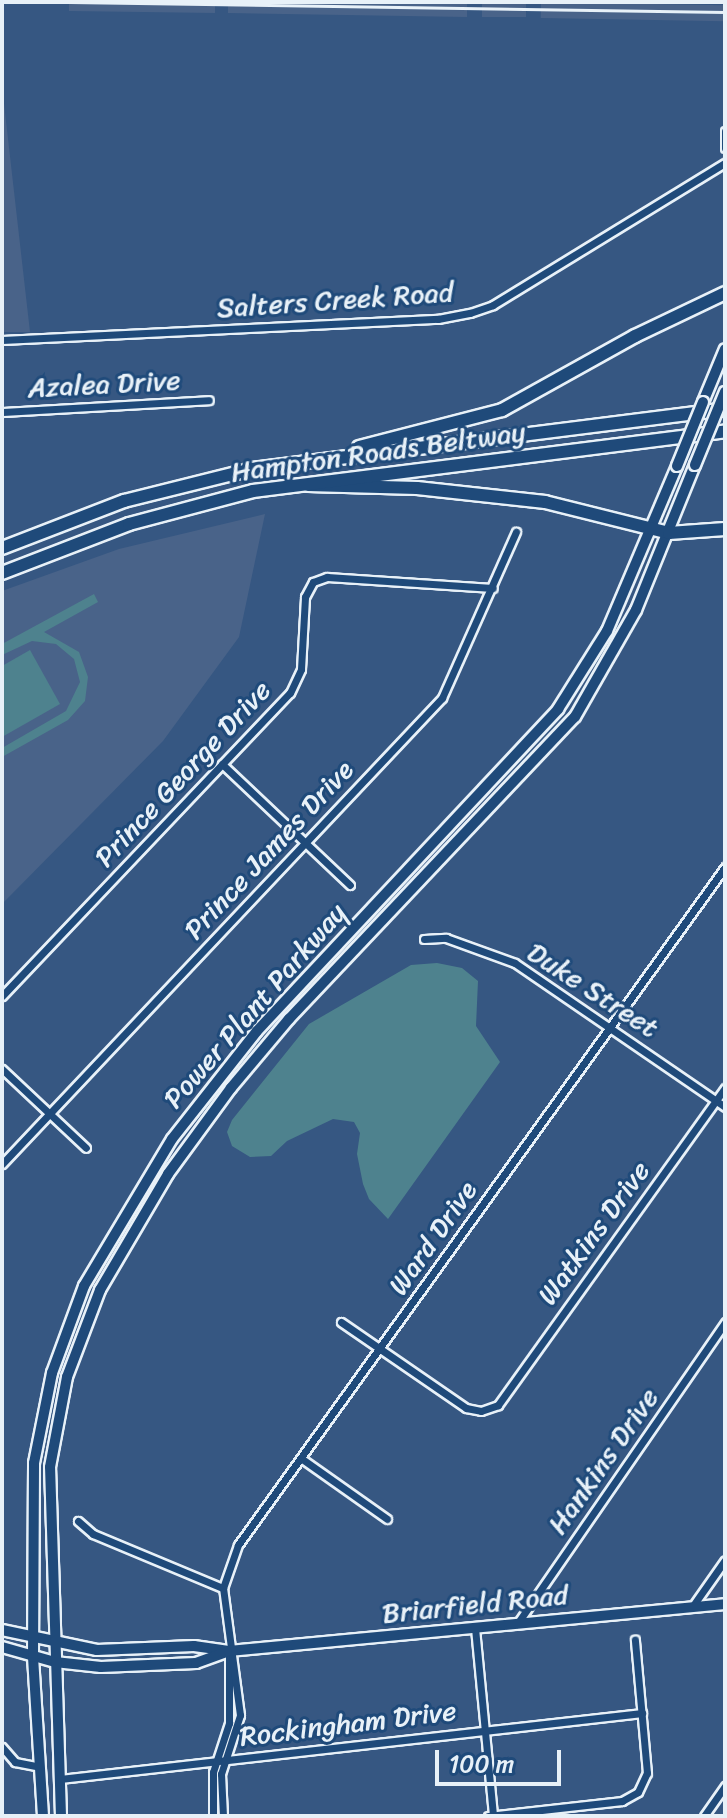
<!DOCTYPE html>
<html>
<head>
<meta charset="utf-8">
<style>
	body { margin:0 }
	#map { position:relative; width:727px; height:1818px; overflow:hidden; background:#365782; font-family:Sriracha,sans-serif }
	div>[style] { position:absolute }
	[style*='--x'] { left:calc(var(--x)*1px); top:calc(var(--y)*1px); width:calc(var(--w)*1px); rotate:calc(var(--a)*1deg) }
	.built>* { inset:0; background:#496389; transform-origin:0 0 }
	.green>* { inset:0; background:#4e828e }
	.roads { filter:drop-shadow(2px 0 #e8f1f8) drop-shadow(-2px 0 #e8f1f8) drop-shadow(0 2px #e8f1f8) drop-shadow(0 -2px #e8f1f8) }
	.street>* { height:7px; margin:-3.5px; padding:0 3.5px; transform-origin:3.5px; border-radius:3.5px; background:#1f4a7a }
	.secondary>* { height:10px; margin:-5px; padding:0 5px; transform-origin:5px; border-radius:5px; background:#1f4a7a }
	.highway>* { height:12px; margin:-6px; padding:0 6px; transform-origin:6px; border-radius:6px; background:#1f4a7a }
	.rail>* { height:3px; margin:-1.5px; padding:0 1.5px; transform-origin:1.5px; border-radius:1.5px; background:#e8f1f8 }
	.bridges { filter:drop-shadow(2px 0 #e8f1f8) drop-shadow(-2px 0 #e8f1f8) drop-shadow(0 2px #e8f1f8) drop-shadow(0 -2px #e8f1f8) }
	.secondary-bridge>* { height:10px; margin:-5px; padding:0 5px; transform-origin:5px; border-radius:5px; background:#1f4a7a }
	span { translate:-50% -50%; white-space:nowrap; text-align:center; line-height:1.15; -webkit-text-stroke:6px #1f4a7a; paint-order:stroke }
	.street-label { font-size:28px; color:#e8f1f8 }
	.frame { position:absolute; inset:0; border:4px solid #e8f1f8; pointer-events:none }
	.scale { position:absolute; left:435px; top:1750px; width:126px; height:36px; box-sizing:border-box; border:4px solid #e8f1f8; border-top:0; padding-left:10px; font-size:24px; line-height:28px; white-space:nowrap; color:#e8f1f8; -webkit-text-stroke:6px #1f4a7a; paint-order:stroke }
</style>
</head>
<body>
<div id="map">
	<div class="built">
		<i style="clip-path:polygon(69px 2px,215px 2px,215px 13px,69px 11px)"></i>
		<i style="clip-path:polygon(228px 2px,467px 2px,467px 17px,228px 13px)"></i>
		<i style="left:482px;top:2px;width:44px;height:15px"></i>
		<i style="left:541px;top:2px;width:184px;height:16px;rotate:1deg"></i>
		<i style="clip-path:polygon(2px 86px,30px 332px,2px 332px)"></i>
		<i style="clip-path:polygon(265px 514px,239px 637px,163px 741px,2px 904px,2px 591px,119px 549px)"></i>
	</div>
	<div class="green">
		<i style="clip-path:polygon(94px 594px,98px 602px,44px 632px,79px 652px,88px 677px,85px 701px,68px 720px,2px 757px,2px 748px,66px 711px,80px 682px,74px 659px,56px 644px,32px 641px,2px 655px,2px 644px)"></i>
		<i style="clip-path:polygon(30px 650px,60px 704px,2px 737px,2px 666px)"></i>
		<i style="clip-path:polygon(437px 963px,462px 968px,478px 981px,476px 1026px,500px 1062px,388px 1219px,369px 1199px,363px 1184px,357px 1154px,360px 1133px,354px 1122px,333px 1119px,287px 1141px,271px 1156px,250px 1157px,232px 1146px,227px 1132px,232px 1120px,309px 1024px,411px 965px)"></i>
	</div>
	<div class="roads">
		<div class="street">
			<i style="--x:725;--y:131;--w:17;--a:90"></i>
			<i style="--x:2;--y:340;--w:437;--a:-2.8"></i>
			<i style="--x:438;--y:319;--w:33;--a:-11"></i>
			<i style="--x:470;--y:313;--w:24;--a:-19"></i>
			<i style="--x:493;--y:305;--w:272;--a:-31.5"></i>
			<i style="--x:2;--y:412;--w:207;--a:-3.3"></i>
			<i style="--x:222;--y:764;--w:176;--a:43.4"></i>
			<i style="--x:424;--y:939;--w:22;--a:-3"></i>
			<i style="--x:446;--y:938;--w:73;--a:19.9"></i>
			<i style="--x:515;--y:963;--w:255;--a:34.4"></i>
			<i style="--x:2;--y:996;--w:418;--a:-46.5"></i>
			<i style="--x:290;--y:693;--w:26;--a:-65"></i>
			<i style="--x:301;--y:669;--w:72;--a:-86.8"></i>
			<i style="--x:305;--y:597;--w:17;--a:-62"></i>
			<i style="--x:313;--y:582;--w:15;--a:-20"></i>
			<i style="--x:327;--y:577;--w:166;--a:3.8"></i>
			<i style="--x:2;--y:1069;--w:115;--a:43.2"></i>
			<i style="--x:2;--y:1164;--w:641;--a:-46.64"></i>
			<i style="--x:442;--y:698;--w:182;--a:-66"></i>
			<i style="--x:341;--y:1322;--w:152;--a:34.5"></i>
			<i style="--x:466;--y:1408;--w:15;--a:11"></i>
			<i style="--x:481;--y:1411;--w:18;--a:-19"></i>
			<i style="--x:498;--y:1405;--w:390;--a:-54.4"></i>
			<i style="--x:302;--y:1459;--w:104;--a:35.2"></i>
			<i style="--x:78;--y:1521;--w:20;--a:41"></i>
			<i style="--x:93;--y:1534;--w:141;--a:22.6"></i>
			<i style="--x:692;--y:1607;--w:57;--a:-54.9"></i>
			<i style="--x:517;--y:1624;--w:367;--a:-55.4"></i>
			<i style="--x:475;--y:1628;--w:189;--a:84.5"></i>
			<i style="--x:2;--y:1747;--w:20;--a:49"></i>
			<i style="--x:15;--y:1762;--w:25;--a:11"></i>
			<i style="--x:60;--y:1779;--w:586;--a:-6.47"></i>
			<i style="--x:213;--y:1816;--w:44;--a:-90"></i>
			<i style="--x:213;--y:1772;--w:52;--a:-71.9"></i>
			<i style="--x:229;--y:1723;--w:70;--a:-90"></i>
			<i style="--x:223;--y:1816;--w:42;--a:-92.7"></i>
			<i style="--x:221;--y:1774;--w:62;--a:-72.1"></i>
			<i style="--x:240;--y:1715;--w:128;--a:-97.6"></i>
			<i style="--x:223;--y:1588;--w:46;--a:-70.8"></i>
			<i style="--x:238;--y:1545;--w:835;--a:-54.31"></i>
			<i style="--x:488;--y:1816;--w:135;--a:-6.4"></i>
			<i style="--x:622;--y:1801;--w:18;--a:-29"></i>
			<i style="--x:638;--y:1792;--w:21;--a:-65"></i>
			<i style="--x:647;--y:1773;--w:134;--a:-95.2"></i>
			<i style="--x:704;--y:1816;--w:37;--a:-55"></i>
		</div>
		<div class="secondary">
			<i style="--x:703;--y:402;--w:57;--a:-67.5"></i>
			<i style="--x:2;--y:1630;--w:97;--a:11.9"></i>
			<i style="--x:97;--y:1650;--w:97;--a:-2.4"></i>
			<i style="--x:194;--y:1646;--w:35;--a:8"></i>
			<i style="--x:229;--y:1651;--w:498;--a:-5.4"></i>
			<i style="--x:2;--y:1647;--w:55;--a:15.8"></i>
			<i style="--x:55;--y:1662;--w:46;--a:6.2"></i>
			<i style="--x:101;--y:1667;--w:95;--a:-2.4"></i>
			<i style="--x:196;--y:1663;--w:33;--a:-20"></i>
			<i style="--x:43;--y:1816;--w:159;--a:-93.6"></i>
			<i style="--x:33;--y:1657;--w:194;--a:-89.7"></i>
			<i style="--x:34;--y:1463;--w:92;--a:-78.7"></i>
			<i style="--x:52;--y:1373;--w:93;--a:-69.8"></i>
			<i style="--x:84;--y:1286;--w:171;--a:-59.1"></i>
			<i style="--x:172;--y:1139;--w:137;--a:-51.8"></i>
			<i style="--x:257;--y:1031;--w:441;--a:-46.9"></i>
			<i style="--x:558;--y:709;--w:92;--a:-57.9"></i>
			<i style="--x:607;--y:631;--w:179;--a:-67"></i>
			<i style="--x:61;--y:1816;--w:349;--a:-91.8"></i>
			<i style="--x:50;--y:1467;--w:92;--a:-79.3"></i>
			<i style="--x:67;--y:1377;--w:93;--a:-69.2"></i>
			<i style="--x:100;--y:1290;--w:134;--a:-59.6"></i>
			<i style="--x:168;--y:1174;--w:107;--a:-53.8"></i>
			<i style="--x:231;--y:1088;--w:90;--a:-50"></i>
			<i style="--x:289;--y:1019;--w:416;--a:-46.6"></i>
			<i style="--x:575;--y:717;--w:123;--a:-60.3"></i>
			<i style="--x:636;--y:610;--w:157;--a:-67.9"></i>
		</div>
		<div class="highway">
			<i style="--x:359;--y:447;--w:148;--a:-14.5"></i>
			<i style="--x:502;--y:410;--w:152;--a:-29.1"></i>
			<i style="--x:635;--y:336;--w:100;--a:-25.5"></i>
			<i style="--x:308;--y:485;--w:109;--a:1.6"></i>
			<i style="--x:417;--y:488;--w:129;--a:6.2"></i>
			<i style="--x:545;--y:502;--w:128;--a:14"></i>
			<i style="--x:669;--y:533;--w:56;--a:-4.1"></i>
			<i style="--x:2;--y:548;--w:131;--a:-21.1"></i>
			<i style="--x:124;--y:501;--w:132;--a:-14"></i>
			<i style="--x:252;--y:469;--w:477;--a:-7.2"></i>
			<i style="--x:2;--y:573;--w:136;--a:-21.1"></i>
			<i style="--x:129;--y:524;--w:128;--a:-14.9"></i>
			<i style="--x:253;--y:491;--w:476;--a:-7.2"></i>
		</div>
	</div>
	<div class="rail">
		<i style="--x:70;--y:2;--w:655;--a:0.87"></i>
	</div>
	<div class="bridges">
		<div class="secondary-bridge">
			<i style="--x:695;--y:465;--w:79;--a:-67.7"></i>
			<i style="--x:677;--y:466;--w:69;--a:-67.9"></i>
		</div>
	</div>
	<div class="street-label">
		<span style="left:335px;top:300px;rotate:-4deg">Salters Creek Road</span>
		<span style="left:104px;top:384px;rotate:-3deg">Azalea Drive</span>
		<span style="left:378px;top:452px;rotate:-8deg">Hampton Roads Beltway</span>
		<span style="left:183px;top:774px;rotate:-47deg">Prince George Drive</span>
		<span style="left:269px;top:850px;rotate:-47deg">Prince James Drive</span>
		<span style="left:593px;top:990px;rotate:33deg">Duke Street</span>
		<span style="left:255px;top:1006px;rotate:-49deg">Power Plant Parkway</span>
		<span style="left:594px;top:1233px;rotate:-54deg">Watkins Drive</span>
		<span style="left:433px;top:1238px;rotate:-55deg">Ward Drive</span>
		<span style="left:603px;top:1461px;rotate:-55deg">Hankins Drive</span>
		<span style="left:475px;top:1604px;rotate:-6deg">Briarfield Road</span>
		<span style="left:348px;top:1724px;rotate:-7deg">Rockingham Drive</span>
	</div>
	<div class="frame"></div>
	<div class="scale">100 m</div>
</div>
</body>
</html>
